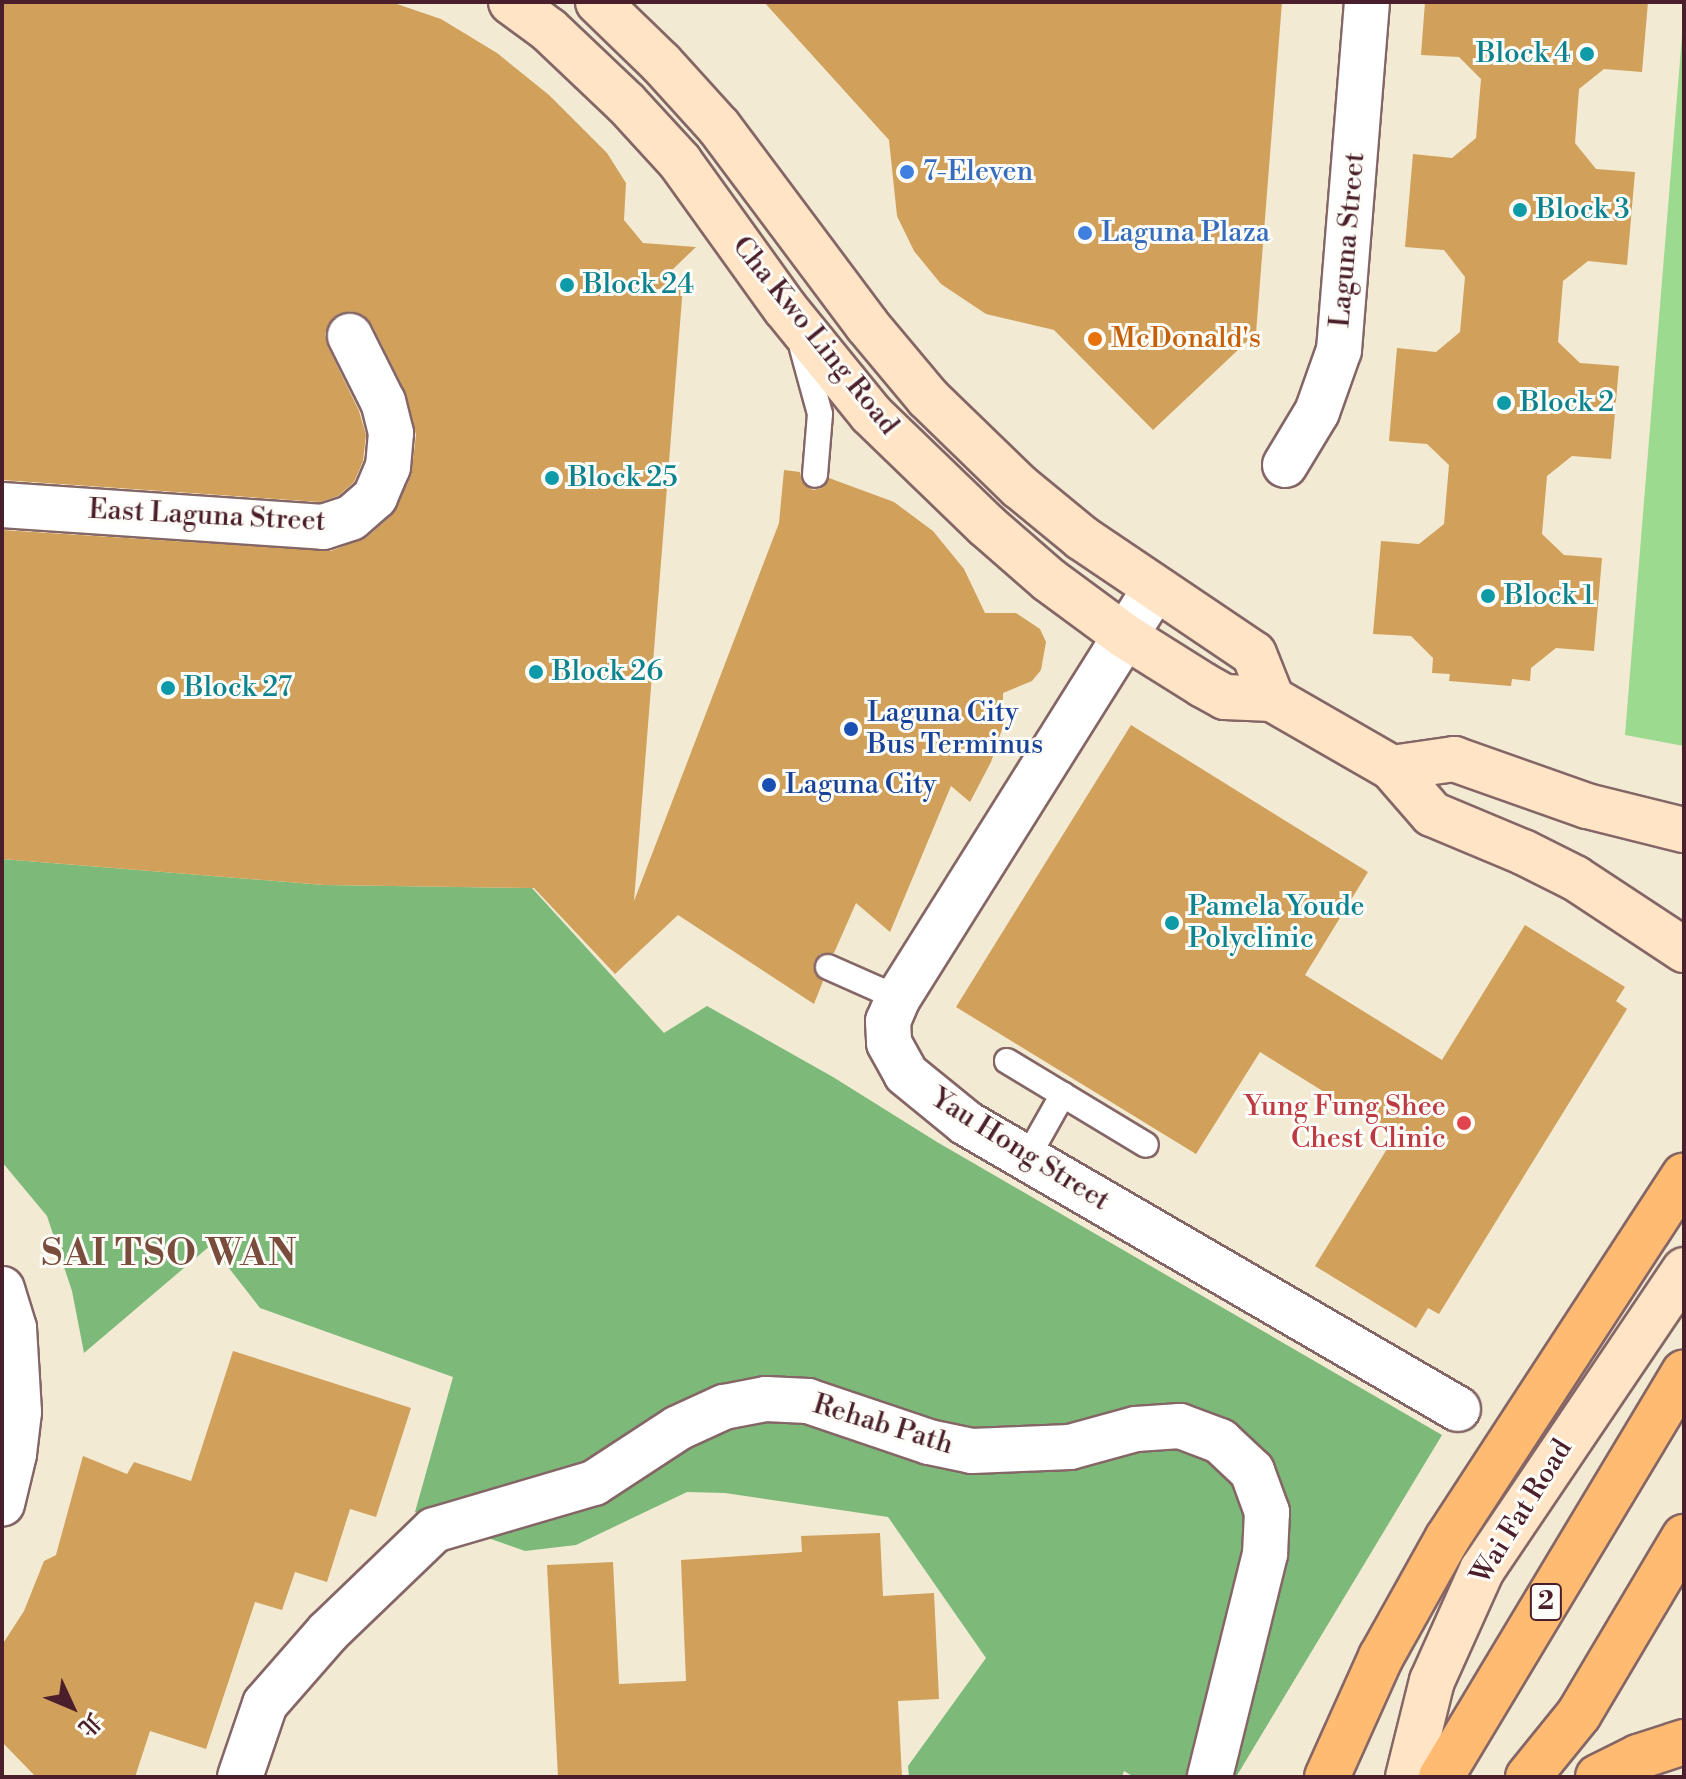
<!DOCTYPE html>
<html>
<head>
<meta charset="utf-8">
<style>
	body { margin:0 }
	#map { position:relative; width:1686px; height:1779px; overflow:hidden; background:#f2ead3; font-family:"Libre Bodoni","Noto Serif TC",serif }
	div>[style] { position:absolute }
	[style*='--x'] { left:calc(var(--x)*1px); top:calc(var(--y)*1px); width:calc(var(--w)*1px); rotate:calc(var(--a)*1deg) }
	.green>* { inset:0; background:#9cda8f }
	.forest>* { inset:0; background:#7dba7a }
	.building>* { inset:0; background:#d1a05b }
	.roads { filter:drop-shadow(2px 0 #856666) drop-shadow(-2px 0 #856666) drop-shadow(0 2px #856666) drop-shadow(0 -2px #856666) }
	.lane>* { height:24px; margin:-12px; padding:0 12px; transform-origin:12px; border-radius:12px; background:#fff }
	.street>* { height:44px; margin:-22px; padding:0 22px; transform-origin:22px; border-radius:22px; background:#fff }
	.secondary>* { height:44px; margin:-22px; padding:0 22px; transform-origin:22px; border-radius:22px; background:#ffe4c6 }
	.highway>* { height:44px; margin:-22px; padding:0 22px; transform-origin:22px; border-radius:22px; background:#ffbb71 }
	.dots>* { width:22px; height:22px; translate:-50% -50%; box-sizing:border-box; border:4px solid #fdfcf7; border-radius:50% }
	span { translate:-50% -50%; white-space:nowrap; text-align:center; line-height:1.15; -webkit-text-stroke:6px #fdfcf7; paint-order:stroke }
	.shield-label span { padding:2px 6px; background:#fdfcf7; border:2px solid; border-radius:6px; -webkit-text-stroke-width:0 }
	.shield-label { font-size:26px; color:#4a1f2b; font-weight:700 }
	.culture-label { font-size:28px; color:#0d838f }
	.right { translate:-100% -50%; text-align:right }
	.left { translate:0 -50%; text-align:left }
	.shop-label { font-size:28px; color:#366cbe }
	.street-label { font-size:28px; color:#4a1f2b }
	.food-label { font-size:28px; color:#c56008 }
	.transit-label { font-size:28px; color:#164399 }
	.health-label { font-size:28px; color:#be3a42 }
	.district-label { font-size:36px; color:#794c3c; font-weight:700; letter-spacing:2px }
	.frame { position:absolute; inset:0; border:4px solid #4a1f2b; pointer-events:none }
	.north { position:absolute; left:32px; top:1667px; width:80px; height:80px; -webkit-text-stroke:6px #fdfcf7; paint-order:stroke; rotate:134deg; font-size:22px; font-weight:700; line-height:32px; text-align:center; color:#4a1f2b }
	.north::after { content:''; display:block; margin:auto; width:28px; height:36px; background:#4a1f2b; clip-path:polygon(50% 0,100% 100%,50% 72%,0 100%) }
</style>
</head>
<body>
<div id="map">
	<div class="green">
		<i style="clip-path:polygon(1684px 11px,1684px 746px,1625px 735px)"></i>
	</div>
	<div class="forest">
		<i style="clip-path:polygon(2px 859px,324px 885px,532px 888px,664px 1033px,707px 1006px,833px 1077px,937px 1142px,1442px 1435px,1236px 1777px,1134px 1777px,1124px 1771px,1122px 1777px,909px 1777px,908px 1766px,986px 1658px,888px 1517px,725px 1493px,687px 1492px,576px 1545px,525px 1551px,415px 1512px,453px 1377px,260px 1308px,211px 1245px,84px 1353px,72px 1291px,47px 1216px,2px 1162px)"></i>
	</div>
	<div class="building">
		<i style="clip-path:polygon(2px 2px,391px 2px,441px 19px,497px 53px,549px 95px,607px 153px,626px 183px,624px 220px,643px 243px,696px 247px,670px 272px,683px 286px,634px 901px,779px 523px,784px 470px,800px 472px,802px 482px,813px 490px,822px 488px,829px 478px,894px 502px,933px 531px,964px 569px,985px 613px,1016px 613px,1040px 629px,1046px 642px,1041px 670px,1032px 681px,1003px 693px,1003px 726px,991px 762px,970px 802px,951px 786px,890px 932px,856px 903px,834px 953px,820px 954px,814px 962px,816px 975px,823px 981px,814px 1004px,678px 915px,615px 974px,534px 888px,324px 885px,2px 859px,2px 530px,331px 551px,367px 537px,392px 515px,411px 476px,416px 435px,405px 391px,372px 325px,363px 315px,351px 311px,338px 314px,329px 323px,325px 334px,328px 347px,359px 411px,366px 435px,363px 461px,354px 482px,338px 496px,320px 502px,2px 480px)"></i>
		<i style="clip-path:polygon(764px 2px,1282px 2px,1256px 333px,1153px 430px,1054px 330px,986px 314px,941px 284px,914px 251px,897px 216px,889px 140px)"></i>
		<i style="clip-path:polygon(1425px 2px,1648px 2px,1642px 72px,1604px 69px,1579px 89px,1575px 143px,1596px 169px,1635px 172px,1627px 265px,1588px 261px,1563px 281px,1558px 342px,1580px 363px,1619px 366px,1611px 459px,1572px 456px,1547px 476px,1542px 534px,1564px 555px,1602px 558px,1594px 651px,1556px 648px,1531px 668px,1530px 681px,1512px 679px,1511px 686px,1449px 681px,1450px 674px,1432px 673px,1433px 658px,1411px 636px,1373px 634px,1381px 541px,1419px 544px,1444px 524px,1449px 465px,1427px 444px,1389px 441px,1397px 348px,1436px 352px,1460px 332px,1465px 277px,1444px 250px,1405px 247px,1413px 154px,1452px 158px,1476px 138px,1481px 79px,1459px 57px,1421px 55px)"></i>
		<i style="clip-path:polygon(1131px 725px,1368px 872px,1305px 975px,1442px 1060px,1525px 925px,1625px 987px,1616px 1001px,1627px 1009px,1439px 1314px,1428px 1308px,1416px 1328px,1315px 1266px,1395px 1136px,1260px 1052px,1196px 1154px,956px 1007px)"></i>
		<i style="clip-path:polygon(233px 1351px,411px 1408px,376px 1517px,350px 1509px,327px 1582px,295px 1572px,282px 1610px,255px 1602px,206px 1749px,150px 1731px,135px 1777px,36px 1777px,2px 1742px,2px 1645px,24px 1611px,44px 1561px,56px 1555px,83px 1456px,127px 1474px,134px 1462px,191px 1481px)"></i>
		<i style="clip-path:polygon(880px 1533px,883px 1596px,934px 1593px,939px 1699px,898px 1701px,902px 1777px,558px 1777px,547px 1565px,613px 1562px,619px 1684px,686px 1681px,681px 1560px,802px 1552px,801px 1536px)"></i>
	</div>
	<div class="roads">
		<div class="lane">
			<i style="--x:802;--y:348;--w:68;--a:74.7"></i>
			<i style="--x:820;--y:414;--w:61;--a:94.7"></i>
			<i style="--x:828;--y:967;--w:77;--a:23.9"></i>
			<i style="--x:1007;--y:1061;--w:162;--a:31.1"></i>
			<i style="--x:1027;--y:1158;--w:73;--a:-60.6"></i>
		</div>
		<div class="street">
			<i style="--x:1285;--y:465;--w:62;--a:-58.9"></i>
			<i style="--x:1317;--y:412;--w:66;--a:-70.5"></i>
			<i style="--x:1339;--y:350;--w:349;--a:-85.4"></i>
			<i style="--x:2;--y:505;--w:322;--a:3.9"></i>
			<i style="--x:323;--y:527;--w:29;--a:-18"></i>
			<i style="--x:351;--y:518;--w:32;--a:-41"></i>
			<i style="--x:375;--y:497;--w:33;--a:-67"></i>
			<i style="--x:388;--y:467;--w:34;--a:-85"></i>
			<i style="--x:391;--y:433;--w:32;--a:-104"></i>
			<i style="--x:383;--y:402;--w:74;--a:-116.6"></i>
			<i style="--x:1154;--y:590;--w:482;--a:122.1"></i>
			<i style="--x:898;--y:998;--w:25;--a:113"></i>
			<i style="--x:888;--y:1021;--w:22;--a:87"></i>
			<i style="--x:889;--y:1043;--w:35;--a:61"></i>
			<i style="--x:906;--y:1074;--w:77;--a:39.2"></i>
			<i style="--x:966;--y:1123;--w:569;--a:30.17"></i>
			<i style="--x:2;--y:1289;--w:41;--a:72.9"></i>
			<i style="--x:14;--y:1328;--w:84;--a:86.6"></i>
			<i style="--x:19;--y:1412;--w:42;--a:96.8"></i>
			<i style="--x:14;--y:1454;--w:51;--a:103.5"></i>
			<i style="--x:240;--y:1777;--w:77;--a:-71.1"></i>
			<i style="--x:265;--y:1704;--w:96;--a:-48.8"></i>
			<i style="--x:328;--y:1632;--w:147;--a:-43.9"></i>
			<i style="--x:434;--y:1530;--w:167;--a:-16.4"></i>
			<i style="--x:594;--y:1483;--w:100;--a:-33.2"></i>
			<i style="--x:678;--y:1428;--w:51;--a:-24.5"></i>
			<i style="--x:724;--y:1407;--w:43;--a:-10.8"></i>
			<i style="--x:766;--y:1399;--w:42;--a:2.7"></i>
			<i style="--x:808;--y:1401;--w:128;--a:18.7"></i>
			<i style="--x:929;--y:1442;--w:44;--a:11.8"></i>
			<i style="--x:972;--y:1451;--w:98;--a:-2.3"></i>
			<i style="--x:1070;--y:1447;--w:68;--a:-15.3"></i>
			<i style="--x:1136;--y:1429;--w:44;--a:-3.9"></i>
			<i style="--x:1180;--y:1426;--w:43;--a:20.6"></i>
			<i style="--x:1220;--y:1441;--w:44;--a:43.2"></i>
			<i style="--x:1252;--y:1471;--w:44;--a:69.9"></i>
			<i style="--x:1267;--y:1512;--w:42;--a:92.7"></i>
			<i style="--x:1265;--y:1554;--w:230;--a:103.9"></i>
		</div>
		<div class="secondary">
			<i style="--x:511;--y:2;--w:47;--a:36.4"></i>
			<i style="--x:549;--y:30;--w:106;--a:43.5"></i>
			<i style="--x:626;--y:103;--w:80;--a:47.5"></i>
			<i style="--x:680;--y:162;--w:180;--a:54.3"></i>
			<i style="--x:785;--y:308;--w:136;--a:50.9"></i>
			<i style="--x:871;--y:414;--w:161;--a:44"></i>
			<i style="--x:987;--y:526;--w:82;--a:41.1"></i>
			<i style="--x:1049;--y:580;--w:94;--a:36.4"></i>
			<i style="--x:1125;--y:636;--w:92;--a:32.1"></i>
			<i style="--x:1203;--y:685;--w:25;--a:29"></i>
			<i style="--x:1225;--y:697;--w:47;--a:2.4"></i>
			<i style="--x:1272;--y:699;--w:138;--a:29.9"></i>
			<i style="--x:1392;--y:768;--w:61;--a:49"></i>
			<i style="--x:1432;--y:814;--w:99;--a:22.7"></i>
			<i style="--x:1523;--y:852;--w:58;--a:26.6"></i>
			<i style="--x:1575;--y:878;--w:131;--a:33.4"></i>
			<i style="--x:598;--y:2;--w:88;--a:44.1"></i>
			<i style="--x:661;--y:63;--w:86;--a:47.8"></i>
			<i style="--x:719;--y:127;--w:247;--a:53.2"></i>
			<i style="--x:867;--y:325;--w:95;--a:50.1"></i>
			<i style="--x:928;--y:398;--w:128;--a:44.1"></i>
			<i style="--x:1020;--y:487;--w:80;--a:39.4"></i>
			<i style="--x:1082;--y:538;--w:207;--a:34"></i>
			<i style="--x:1254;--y:654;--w:48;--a:68.2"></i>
			<i style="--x:1392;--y:768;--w:63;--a:-8.3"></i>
			<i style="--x:1454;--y:759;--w:141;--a:19.5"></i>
			<i style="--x:1587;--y:806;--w:100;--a:13.9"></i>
			<i style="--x:1408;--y:1777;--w:99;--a:-76"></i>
			<i style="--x:1432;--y:1681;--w:122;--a:-65.8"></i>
			<i style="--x:1482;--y:1570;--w:362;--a:-56"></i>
		</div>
		<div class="highway">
			<i style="--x:1327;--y:1777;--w:132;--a:-65.8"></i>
			<i style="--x:1381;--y:1657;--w:135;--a:-60.8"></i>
			<i style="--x:1447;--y:1539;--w:434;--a:-56.9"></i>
			<i style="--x:1441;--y:1777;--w:472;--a:-59"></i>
			<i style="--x:1528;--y:1777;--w:81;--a:-51"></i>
			<i style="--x:1579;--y:1714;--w:206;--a:-59.3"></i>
			<i style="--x:1598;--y:1777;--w:45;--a:-26.6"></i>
			<i style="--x:1638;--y:1757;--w:48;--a:-18.1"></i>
		</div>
	</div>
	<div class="dots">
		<i style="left:1587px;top:54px;background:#0f9aa8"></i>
		<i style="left:907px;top:172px;background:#3f7fe0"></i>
		<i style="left:1520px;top:210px;background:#0f9aa8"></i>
		<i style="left:1085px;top:233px;background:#3f7fe0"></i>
		<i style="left:567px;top:285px;background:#0f9aa8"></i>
		<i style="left:1095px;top:339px;background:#e8710a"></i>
		<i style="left:1504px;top:403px;background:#0f9aa8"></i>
		<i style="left:552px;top:478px;background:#0f9aa8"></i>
		<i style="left:1488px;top:596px;background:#0f9aa8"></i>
		<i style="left:536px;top:672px;background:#0f9aa8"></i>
		<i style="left:168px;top:688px;background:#0f9aa8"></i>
		<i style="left:851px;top:729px;background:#1a4fb4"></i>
		<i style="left:769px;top:785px;background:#1a4fb4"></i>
		<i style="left:1172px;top:923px;background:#0f9aa8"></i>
		<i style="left:1464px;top:1123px;background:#e0444e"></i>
	</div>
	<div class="shield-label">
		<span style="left:1546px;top:1602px">2</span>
	</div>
	<div class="culture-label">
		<span class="right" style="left:1571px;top:54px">Block 4</span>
		<span class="left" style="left:1536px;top:210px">Block 3</span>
		<span class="left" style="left:583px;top:285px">Block 24</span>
		<span class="left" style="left:1520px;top:403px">Block 2</span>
		<span class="left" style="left:568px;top:478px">Block 25</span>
		<span class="left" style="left:1504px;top:596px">Block 1</span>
		<span class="left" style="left:552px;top:672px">Block 26</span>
		<span class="left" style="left:184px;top:688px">Block 27</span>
		<span class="left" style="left:1188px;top:923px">Pamela Youde<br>Polyclinic</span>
	</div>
	<div class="shop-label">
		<span class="left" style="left:923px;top:172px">7-Eleven</span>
		<span class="left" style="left:1101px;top:233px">Laguna Plaza</span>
	</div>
	<div class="street-label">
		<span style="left:1348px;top:240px;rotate:-85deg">Laguna Street</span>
		<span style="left:815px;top:336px;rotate:51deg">Cha Kwo Ling Road</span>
		<span style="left:207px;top:516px;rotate:3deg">East Laguna Street</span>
		<span style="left:1020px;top:1150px;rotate:32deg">Yau Hong Street</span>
		<span style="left:883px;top:1425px;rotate:17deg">Rehab Path</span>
		<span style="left:1522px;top:1512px;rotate:-58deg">Wai Fat Road</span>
	</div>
	<div class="food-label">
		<span class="left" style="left:1111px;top:339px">McDonald's</span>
	</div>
	<div class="transit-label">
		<span class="left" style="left:867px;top:729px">Laguna City<br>Bus Terminus</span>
		<span class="left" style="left:785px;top:785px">Laguna City</span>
	</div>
	<div class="health-label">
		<span class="right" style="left:1446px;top:1123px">Yung Fung Shee<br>Chest Clinic</span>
	</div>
	<div class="district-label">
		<span style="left:170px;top:1255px">SAI TSO WAN</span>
	</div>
	<div class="frame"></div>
	<div class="north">北</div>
</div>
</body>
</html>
